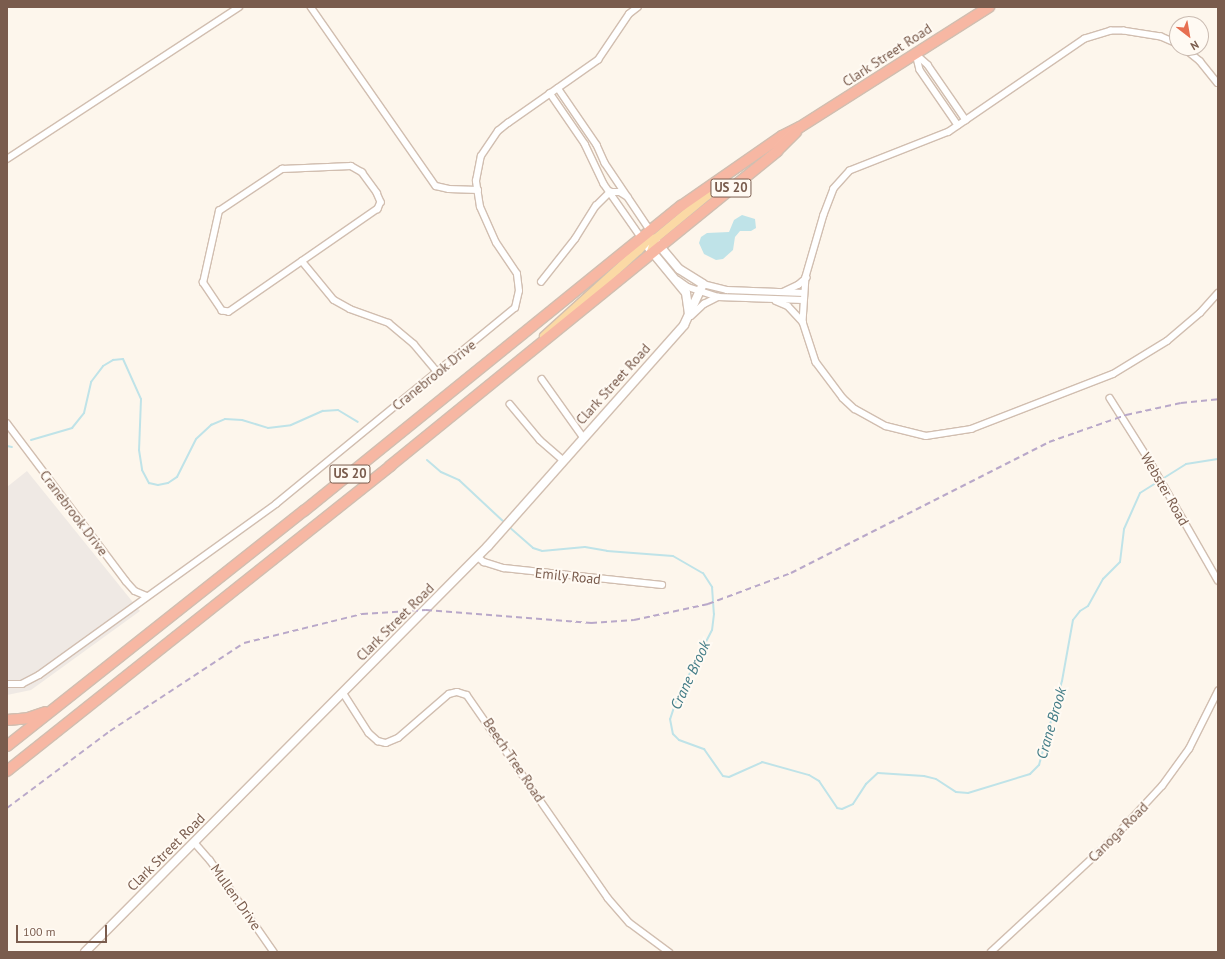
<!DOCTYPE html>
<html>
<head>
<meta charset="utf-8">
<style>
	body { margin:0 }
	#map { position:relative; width:1225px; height:959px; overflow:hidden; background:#fdf6ec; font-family:"PT Sans",sans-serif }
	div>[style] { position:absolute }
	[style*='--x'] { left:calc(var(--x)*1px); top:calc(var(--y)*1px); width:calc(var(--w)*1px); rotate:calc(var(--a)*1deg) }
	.industrial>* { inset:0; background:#efe9e4 }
	.water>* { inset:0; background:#bfe3e8 }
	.stream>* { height:2px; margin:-1px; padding:0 1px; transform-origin:1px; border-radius:1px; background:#bfe3e8 }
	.roads { filter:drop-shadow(1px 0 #d1beb0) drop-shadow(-1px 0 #d1beb0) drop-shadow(0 1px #d1beb0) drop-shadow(0 -1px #d1beb0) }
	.street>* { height:5.5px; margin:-2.75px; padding:0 2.75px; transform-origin:2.75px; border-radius:2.75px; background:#fff }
	.secondary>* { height:8px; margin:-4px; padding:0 4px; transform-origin:4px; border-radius:4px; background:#fff }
	.primary>* { height:8px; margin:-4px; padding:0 4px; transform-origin:4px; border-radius:4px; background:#fbd9a5 }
	.highway>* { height:10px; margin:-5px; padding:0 5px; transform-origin:5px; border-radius:5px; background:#f7b7a3 }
	.rail>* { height:2px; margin-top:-1px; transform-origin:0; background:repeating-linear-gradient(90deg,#b9a8c9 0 6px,transparent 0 10px) }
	span { translate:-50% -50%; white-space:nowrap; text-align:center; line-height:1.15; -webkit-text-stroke:4px #fffaf3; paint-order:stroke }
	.shield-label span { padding:1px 3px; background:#fffaf3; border:1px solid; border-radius:3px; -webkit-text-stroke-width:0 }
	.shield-label { font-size:13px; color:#7a5c4d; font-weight:700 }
	.street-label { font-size:14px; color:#7a5c4d }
	.water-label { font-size:15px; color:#437c86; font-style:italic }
	.frame { position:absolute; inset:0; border:8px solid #7a5c4d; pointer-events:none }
	.north { position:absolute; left:1169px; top:16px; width:40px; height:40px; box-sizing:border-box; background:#fffaf3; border:1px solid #cabbb1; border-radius:50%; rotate:149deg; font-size:11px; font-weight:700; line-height:16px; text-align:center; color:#7a5c4d }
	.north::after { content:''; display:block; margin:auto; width:14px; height:18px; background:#e76f51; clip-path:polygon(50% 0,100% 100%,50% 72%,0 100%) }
	.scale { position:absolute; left:16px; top:925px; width:91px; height:18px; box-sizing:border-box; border:2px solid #7a5c4d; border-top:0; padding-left:5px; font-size:12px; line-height:14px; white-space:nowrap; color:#7a5c4d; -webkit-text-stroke:3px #fffaf3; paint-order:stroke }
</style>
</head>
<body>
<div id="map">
	<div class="industrial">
		<i style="clip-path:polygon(27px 471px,140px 611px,31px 690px,7px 695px,7px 487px)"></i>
	</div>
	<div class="water">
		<i style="clip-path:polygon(742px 215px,755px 219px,756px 228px,751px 231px,740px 231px,735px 237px,733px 250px,723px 259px,716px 260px,704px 254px,699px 243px,701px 237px,707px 233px,729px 232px,734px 220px)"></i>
	</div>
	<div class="stream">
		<i style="--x:31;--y:440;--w:43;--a:-16.3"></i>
		<i style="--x:72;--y:428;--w:19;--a:-51"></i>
		<i style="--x:84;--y:413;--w:32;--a:-77"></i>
		<i style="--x:91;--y:382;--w:20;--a:-53"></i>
		<i style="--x:103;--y:366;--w:12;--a:-31"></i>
		<i style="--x:113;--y:360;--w:10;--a:-6"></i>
		<i style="--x:123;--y:359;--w:44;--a:65.8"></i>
		<i style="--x:141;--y:399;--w:51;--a:92.2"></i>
		<i style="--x:139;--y:450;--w:20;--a:81"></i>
		<i style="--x:142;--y:470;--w:15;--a:62"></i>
		<i style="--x:149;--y:483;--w:9;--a:13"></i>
		<i style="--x:158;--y:485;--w:10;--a:-11"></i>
		<i style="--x:168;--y:483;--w:11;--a:-34"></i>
		<i style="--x:177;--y:477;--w:42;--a:-63.4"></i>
		<i style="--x:196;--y:439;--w:21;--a:-43"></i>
		<i style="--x:211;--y:425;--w:15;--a:-23"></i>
		<i style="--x:225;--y:419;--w:17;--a:3"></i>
		<i style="--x:242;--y:420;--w:27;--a:17"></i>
		<i style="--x:268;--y:428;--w:23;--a:-7"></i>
		<i style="--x:291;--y:425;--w:35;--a:-24"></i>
		<i style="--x:323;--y:411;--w:15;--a:-4"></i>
		<i style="--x:338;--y:410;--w:23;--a:31"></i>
		<i style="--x:7;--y:446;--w:5;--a:11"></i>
		<i style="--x:427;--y:460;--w:18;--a:41"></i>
		<i style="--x:441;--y:472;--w:20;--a:24"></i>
		<i style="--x:459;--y:480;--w:63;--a:43.1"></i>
		<i style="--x:508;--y:526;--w:33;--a:41"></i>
		<i style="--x:533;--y:548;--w:9;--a:18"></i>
		<i style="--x:542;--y:551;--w:43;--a:-5.3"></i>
		<i style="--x:585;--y:547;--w:22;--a:10"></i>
		<i style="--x:607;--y:551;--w:66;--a:4.3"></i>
		<i style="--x:673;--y:556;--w:34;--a:30"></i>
		<i style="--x:703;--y:573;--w:17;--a:57"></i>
		<i style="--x:712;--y:587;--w:27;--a:86"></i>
		<i style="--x:714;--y:614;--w:16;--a:97"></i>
		<i style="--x:712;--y:630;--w:76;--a:117.2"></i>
		<i style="--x:677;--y:698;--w:22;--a:108"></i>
		<i style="--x:670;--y:719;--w:15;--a:79"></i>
		<i style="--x:673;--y:734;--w:8;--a:45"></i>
		<i style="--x:679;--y:740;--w:27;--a:20"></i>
		<i style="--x:704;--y:749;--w:33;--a:55"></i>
		<i style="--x:723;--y:776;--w:6;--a:9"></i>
		<i style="--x:729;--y:777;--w:36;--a:-24"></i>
		<i style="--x:762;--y:762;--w:49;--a:15.5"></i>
		<i style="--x:809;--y:775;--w:12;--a:31"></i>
		<i style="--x:819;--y:781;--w:32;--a:56"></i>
		<i style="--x:837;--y:808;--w:5;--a:11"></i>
		<i style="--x:842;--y:809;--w:12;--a:-24"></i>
		<i style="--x:853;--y:804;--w:24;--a:-57"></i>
		<i style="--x:866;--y:784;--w:16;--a:-43"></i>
		<i style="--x:878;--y:773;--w:46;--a:3.7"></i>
		<i style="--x:924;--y:776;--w:12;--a:14"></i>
		<i style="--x:936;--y:779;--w:24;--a:33"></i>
		<i style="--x:956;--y:792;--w:12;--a:5"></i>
		<i style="--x:968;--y:793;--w:65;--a:-17"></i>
		<i style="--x:1030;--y:774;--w:13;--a:-45"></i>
		<i style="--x:1039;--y:765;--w:87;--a:-74.7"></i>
		<i style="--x:1062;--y:681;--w:62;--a:-79.8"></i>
		<i style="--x:1073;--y:620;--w:11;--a:-52"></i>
		<i style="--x:1080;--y:611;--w:9;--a:-32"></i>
		<i style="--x:1088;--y:606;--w:31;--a:-61"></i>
		<i style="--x:1103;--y:579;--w:24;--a:-45"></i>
		<i style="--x:1120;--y:562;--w:33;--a:-83"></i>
		<i style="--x:1124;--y:529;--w:39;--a:-66"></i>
		<i style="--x:1140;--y:493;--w:54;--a:-32.2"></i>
		<i style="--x:1186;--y:464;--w:32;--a:-9"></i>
	</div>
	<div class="roads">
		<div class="street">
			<i style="--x:311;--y:7;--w:218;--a:55.1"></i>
			<i style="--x:436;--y:186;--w:13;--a:13"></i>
			<i style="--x:449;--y:189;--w:29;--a:2"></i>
			<i style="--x:1177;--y:44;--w:17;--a:-156"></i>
			<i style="--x:1161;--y:37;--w:37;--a:-171"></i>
			<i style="--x:1124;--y:31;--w:13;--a:180"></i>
			<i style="--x:1111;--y:31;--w:27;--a:163"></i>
			<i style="--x:1085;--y:39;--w:165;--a:145.6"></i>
			<i style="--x:949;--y:132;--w:106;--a:158.5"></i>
			<i style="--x:850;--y:171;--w:24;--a:132"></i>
			<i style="--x:834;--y:189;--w:28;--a:111"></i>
			<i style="--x:824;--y:215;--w:65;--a:106.2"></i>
			<i style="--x:806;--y:277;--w:45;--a:93.8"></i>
			<i style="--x:803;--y:322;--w:42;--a:72"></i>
			<i style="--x:816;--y:362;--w:45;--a:53.1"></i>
			<i style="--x:843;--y:398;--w:16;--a:43"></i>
			<i style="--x:855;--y:409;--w:35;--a:29"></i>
			<i style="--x:886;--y:426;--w:41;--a:14"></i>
			<i style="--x:926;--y:436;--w:46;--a:-8.8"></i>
			<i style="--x:971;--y:429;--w:152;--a:-21.2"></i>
			<i style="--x:1113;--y:374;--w:63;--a:-31.4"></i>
			<i style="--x:1167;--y:341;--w:43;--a:-40.3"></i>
			<i style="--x:1200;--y:313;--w:27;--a:-48"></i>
			<i style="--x:1184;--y:48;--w:21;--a:39"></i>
			<i style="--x:1200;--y:61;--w:28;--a:51"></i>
			<i style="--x:916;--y:54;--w:16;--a:76"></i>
			<i style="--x:920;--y:70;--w:67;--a:55.4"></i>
			<i style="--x:917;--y:55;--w:15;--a:42"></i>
			<i style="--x:928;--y:65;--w:67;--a:55.4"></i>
			<i style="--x:558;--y:88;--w:69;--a:55.6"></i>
			<i style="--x:597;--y:145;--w:20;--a:66"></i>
			<i style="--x:605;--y:163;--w:81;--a:56.1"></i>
			<i style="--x:550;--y:93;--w:62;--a:55.5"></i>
			<i style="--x:585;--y:144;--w:44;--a:64.6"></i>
			<i style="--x:604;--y:184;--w:65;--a:55.1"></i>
			<i style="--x:7;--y:159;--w:277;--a:-33.2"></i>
			<i style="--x:351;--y:166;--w:13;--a:29"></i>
			<i style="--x:362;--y:172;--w:26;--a:54"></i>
			<i style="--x:377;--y:193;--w:10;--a:66"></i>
			<i style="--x:381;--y:202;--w:8;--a:113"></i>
			<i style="--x:378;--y:209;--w:181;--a:145.3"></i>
			<i style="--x:229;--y:312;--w:7;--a:-172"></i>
			<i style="--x:222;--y:311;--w:34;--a:-124"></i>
			<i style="--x:203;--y:283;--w:74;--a:-77.5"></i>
			<i style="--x:219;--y:211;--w:76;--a:-33.7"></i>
			<i style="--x:282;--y:169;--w:69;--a:-2.5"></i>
			<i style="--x:610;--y:192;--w:10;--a:0"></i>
			<i style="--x:620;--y:192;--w:9;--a:32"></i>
			<i style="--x:302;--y:261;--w:50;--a:50.6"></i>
			<i style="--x:334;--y:300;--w:18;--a:29"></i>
			<i style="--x:350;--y:309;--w:41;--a:19.7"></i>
			<i style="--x:389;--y:323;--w:33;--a:40"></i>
			<i style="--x:414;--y:344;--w:38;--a:50"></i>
			<i style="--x:678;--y:280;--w:12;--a:35"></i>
			<i style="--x:688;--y:287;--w:32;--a:18"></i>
			<i style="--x:718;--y:297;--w:85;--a:2"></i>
			<i style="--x:541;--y:282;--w:55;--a:-51.7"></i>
			<i style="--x:575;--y:239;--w:39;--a:-58"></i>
			<i style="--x:596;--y:206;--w:20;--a:-45"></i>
			<i style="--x:703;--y:284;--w:25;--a:14"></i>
			<i style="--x:727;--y:290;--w:77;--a:2.2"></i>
			<i style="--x:783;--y:292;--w:17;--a:-25"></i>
			<i style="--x:798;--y:285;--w:11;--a:-41"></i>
			<i style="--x:776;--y:301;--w:13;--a:23"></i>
			<i style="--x:788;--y:306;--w:22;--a:47"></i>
			<i style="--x:691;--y:316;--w:18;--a:-43"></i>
			<i style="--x:704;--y:304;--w:16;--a:-27"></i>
			<i style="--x:542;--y:379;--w:72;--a:54.6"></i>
			<i style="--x:1110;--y:398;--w:71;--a:57.7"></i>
			<i style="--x:1148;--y:458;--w:141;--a:60.2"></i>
			<i style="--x:510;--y:404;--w:47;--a:50.2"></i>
			<i style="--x:540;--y:440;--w:32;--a:41"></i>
			<i style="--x:7;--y:423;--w:198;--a:53"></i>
			<i style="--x:126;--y:581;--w:13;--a:48"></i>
			<i style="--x:135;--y:591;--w:13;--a:23"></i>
			<i style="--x:478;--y:557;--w:8;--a:40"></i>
			<i style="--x:484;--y:562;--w:21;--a:17"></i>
			<i style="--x:504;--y:568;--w:159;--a:6.1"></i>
			<i style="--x:7;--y:684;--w:15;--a:0"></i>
			<i style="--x:22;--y:684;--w:19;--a:-28"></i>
			<i style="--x:39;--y:675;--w:292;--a:-35.8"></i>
			<i style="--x:276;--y:504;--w:309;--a:-39.4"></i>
			<i style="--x:515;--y:308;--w:17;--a:-77"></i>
			<i style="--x:519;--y:291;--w:17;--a:-97"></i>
			<i style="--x:517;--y:274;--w:37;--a:-124"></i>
			<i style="--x:496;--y:243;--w:39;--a:-114"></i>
			<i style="--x:480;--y:207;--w:26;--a:-99"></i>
			<i style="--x:476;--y:181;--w:25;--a:-79"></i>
			<i style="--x:481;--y:156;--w:30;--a:-56"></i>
			<i style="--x:498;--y:131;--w:13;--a:-39"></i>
			<i style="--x:508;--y:123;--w:110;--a:-35"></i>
			<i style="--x:598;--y:60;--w:55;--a:-56"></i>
			<i style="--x:629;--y:14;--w:11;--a:-38"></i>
			<i style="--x:344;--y:694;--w:46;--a:57.3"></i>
			<i style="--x:369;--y:733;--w:12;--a:42"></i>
			<i style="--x:378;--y:741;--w:8;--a:14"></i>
			<i style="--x:386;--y:743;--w:13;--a:-23"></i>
			<i style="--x:398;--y:738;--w:67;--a:-40.8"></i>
			<i style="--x:449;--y:694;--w:8;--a:-14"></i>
			<i style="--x:457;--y:692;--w:10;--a:17"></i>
			<i style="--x:467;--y:695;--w:247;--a:55.2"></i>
			<i style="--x:608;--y:898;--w:33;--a:49"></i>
			<i style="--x:630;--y:923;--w:49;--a:36.6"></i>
			<i style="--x:195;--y:843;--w:23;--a:49"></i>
			<i style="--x:210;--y:860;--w:112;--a:55.2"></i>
			<i style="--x:991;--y:952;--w:163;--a:-42.8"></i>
			<i style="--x:1111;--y:841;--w:75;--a:-47.2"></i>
			<i style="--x:1162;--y:786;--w:46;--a:-53.9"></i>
			<i style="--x:1189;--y:749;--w:65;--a:-63.4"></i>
		</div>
		<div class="secondary">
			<i style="--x:649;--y:248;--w:58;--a:50.6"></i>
			<i style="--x:686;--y:293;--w:22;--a:82"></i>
			<i style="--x:85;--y:952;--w:572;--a:-45.21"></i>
			<i style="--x:488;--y:546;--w:295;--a:-48.4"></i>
			<i style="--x:684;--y:325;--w:45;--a:-65.1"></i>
			<i style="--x:703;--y:284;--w:28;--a:-148"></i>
			<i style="--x:679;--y:269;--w:34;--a:-130"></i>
		</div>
		<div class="primary">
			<i style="--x:651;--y:252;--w:14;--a:-73"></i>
			<i style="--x:655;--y:239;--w:69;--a:-39.7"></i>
			<i style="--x:708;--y:195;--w:14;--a:-51"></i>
			<i style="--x:544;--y:336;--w:128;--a:-42.2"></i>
			<i style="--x:639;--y:250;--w:15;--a:-48"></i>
			<i style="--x:649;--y:239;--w:9;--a:-84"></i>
		</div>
		<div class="highway">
			<i style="--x:7;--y:720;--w:21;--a:-5"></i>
			<i style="--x:28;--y:718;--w:18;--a:-19"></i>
			<i style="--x:7;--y:746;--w:379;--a:-38.4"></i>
			<i style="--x:304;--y:511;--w:485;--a:-39"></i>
			<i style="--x:681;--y:206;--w:123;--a:-34.7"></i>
			<i style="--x:782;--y:136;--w:20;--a:-27"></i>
			<i style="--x:800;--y:127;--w:224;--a:-32.4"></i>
			<i style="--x:7;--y:771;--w:490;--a:-38.5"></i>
			<i style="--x:390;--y:466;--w:499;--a:-39.1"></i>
			<i style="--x:777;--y:151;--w:27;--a:-45"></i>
		</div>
	</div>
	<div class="rail">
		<i style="--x:7;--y:808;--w:129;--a:-36.8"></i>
		<i style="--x:110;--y:731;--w:160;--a:-33.3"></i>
		<i style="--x:244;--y:643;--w:122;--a:-13.8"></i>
		<i style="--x:362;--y:614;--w:64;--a:-3.6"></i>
		<i style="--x:426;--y:610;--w:166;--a:4.5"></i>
		<i style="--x:591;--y:623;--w:43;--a:-4"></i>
		<i style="--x:634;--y:620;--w:76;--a:-12.2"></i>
		<i style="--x:708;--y:604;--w:89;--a:-20.5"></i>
		<i style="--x:791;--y:573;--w:289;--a:-26.9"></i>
		<i style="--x:1049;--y:442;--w:82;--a:-19.3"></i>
		<i style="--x:1126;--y:415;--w:56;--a:-12.3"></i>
		<i style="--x:1181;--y:403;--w:37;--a:-6"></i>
	</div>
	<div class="shield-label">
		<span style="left:731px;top:188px">US 20</span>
		<span style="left:350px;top:474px">US 20</span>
	</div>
	<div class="street-label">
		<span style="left:887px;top:55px;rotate:-33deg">Clark Street Road</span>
		<span style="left:434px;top:375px;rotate:-39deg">Cranebrook Drive</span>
		<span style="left:613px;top:384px;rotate:-48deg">Clark Street Road</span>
		<span style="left:1165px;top:489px;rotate:60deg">Webster Road</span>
		<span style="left:74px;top:513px;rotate:53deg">Cranebrook Drive</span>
		<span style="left:568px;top:576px;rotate:6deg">Emily Road</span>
		<span style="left:395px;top:622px;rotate:-45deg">Clark Street Road</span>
		<span style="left:514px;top:760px;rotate:56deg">Beech Tree Road</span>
		<span style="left:1118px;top:832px;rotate:-45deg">Canoga Road</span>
		<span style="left:166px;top:852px;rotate:-45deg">Clark Street Road</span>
		<span style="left:236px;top:897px;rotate:55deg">Mullen Drive</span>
	</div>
	<div class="water-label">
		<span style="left:690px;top:675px;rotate:-65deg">Crane Brook</span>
		<span style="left:1051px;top:723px;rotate:-74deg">Crane Brook</span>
	</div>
	<div class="frame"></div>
	<div class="north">N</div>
	<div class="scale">100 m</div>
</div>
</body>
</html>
